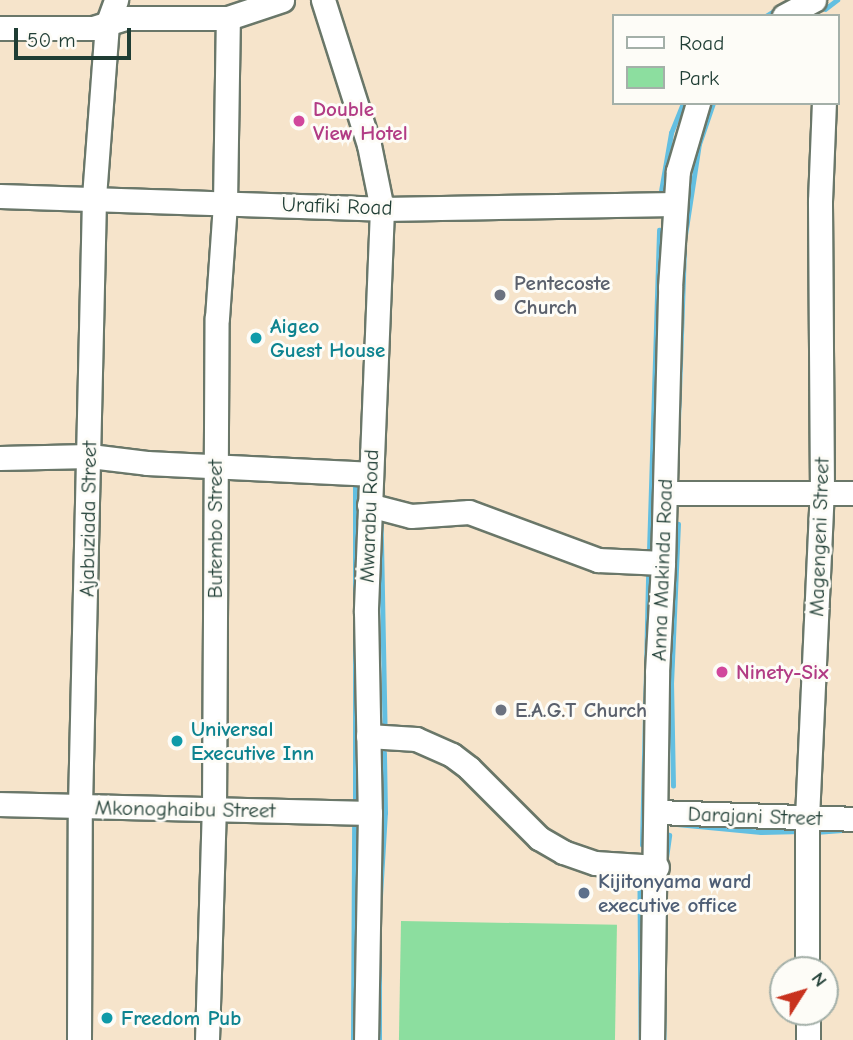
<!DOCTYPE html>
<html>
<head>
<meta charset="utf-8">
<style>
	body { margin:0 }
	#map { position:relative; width:853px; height:1040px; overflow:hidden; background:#f6e4cb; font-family:"Comic Neue",sans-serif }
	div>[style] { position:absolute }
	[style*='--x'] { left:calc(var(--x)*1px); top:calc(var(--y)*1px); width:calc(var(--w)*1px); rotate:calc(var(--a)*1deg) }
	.green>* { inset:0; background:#8cde9f; transform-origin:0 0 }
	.stream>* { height:4.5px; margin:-2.25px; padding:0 2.25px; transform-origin:2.25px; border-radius:2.25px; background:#63bfe1 }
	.roads { filter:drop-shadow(2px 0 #6a7769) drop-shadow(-2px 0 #6a7769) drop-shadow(0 2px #6a7769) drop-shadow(0 -2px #6a7769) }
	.minor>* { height:23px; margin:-11.5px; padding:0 11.5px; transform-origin:11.5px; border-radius:11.5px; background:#fff }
	.dots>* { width:19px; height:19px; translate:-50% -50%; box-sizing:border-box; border:4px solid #fdfcf7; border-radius:50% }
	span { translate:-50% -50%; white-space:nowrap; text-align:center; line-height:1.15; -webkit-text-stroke:6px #fdfcf7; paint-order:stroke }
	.hotel-label { font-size:21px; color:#b23c85; font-weight:700 }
	.left { translate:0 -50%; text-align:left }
	.street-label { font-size:21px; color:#1f3d34 }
	.worship-label { font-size:21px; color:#5b616d; font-weight:700 }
	.culture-label { font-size:21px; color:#0d838f; font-weight:700 }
	.service-label { font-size:21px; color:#4e5e75; font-weight:700 }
	.legend { position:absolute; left:612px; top:14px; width:228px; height:91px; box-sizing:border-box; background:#fdfcf7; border:2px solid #a4b0a9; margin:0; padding:9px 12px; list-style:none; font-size:21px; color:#1f3d34 }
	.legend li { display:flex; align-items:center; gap:14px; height:35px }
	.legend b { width:35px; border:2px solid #a4b0a9 }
	.north { position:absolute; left:769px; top:956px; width:70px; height:70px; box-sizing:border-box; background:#fdfcf7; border:2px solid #a4b0a9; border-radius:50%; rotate:53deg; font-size:19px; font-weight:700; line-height:28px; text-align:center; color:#1f3d34 }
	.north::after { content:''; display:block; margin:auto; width:24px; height:32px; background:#c8321e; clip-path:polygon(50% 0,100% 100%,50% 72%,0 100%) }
	.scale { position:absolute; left:14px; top:28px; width:117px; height:32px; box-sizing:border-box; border:4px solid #1f3d34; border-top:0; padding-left:9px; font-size:21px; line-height:24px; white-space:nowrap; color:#1f3d34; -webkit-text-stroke:5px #fdfcf7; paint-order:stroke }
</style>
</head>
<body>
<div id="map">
	<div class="green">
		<i style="left:401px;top:921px;width:216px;height:119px;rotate:1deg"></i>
	</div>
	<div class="stream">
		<i style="--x:825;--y:9;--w:15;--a:-37"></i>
		<i style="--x:766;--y:16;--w:13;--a:-32"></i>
		<i style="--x:660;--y:197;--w:65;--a:-80.2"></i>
		<i style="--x:671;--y:133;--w:32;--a:-68"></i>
		<i style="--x:685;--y:235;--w:92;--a:-81.3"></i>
		<i style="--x:699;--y:144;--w:43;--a:-71.1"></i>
		<i style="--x:677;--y:449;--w:205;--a:-88"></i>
		<i style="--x:381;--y:515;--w:211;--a:88.9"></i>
		<i style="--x:649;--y:551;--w:321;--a:-88.2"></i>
		<i style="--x:355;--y:603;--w:124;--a:-90"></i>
		<i style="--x:673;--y:786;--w:102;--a:-91.1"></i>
		<i style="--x:671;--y:684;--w:160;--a:-87.5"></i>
		<i style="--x:355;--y:804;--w:174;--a:-90"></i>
		<i style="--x:677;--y:824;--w:84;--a:5.4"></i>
		<i style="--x:761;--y:832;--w:40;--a:-1.4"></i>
		<i style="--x:815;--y:832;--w:30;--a:-4"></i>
		<i style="--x:642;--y:845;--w:274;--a:-88.7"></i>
		<i style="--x:665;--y:865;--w:30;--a:-82"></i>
		<i style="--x:640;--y:890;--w:149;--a:89.6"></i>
		<i style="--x:380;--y:896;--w:83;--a:-86.6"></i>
		<i style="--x:385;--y:813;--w:60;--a:-91"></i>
		<i style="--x:664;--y:993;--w:47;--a:90"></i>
		<i style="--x:353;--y:1040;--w:213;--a:-89.7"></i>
		<i style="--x:379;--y:1040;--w:87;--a:-90"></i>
	</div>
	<div class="roads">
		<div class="minor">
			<i style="--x:323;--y:0;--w:152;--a:72.4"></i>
			<i style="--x:369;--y:145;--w:65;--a:78.5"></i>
			<i style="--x:382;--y:209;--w:403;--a:92.3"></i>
			<i style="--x:366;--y:612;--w:201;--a:88.9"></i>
			<i style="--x:370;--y:813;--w:227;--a:91"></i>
			<i style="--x:784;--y:16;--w:34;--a:-28"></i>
			<i style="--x:0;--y:28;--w:93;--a:0"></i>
			<i style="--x:93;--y:28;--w:34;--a:-17"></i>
			<i style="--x:125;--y:18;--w:103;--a:0"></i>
			<i style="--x:228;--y:18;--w:57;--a:-18.4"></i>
			<i style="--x:0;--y:196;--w:382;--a:1.9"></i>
			<i style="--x:382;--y:209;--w:293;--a:-1"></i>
			<i style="--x:0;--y:458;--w:90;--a:-1.3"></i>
			<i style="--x:90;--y:456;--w:57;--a:7"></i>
			<i style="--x:147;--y:463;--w:222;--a:2.8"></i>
			<i style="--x:665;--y:493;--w:188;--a:0"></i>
			<i style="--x:369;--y:505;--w:43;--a:14.7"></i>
			<i style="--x:411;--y:516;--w:58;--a:-3.9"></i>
			<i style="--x:469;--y:512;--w:138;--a:20.4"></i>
			<i style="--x:598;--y:560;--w:65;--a:2.6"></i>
			<i style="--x:368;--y:736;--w:48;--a:3.6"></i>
			<i style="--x:416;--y:739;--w:39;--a:24"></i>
			<i style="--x:452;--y:755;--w:21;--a:37"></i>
			<i style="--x:469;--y:768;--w:99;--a:45"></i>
			<i style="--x:539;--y:838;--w:28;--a:30"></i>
			<i style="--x:563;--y:852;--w:34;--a:19"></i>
			<i style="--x:595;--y:863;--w:62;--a:3.7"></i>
			<i style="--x:0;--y:804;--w:370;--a:1.4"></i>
			<i style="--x:657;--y:812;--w:196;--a:2"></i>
			<i style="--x:807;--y:970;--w:152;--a:-90"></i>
			<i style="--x:807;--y:818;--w:327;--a:-87.4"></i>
			<i style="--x:822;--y:491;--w:290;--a:-90.4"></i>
			<i style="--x:820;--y:201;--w:98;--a:-87.7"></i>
			<i style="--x:808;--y:1012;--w:28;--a:90"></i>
			<i style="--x:79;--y:1040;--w:234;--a:-89.8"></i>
			<i style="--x:80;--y:806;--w:609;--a:-88.68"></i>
			<i style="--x:94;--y:197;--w:172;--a:-85.7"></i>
			<i style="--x:107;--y:25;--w:27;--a:-70"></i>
			<i style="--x:207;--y:1040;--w:230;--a:-88.3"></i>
			<i style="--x:214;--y:810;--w:492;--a:-89.7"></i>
			<i style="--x:217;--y:318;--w:115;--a:-86"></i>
			<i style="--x:225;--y:203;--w:185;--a:-89.1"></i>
			<i style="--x:652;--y:1040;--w:368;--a:-89.2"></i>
			<i style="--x:657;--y:672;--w:109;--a:-86.8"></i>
			<i style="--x:663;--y:563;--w:276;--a:-88.5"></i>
			<i style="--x:670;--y:287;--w:116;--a:-86.1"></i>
			<i style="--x:678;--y:171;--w:71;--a:-73.6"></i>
		</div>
	</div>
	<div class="dots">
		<i style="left:299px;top:121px;background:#d1479c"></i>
		<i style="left:500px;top:295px;background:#6b7280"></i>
		<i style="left:256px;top:338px;background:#0f9aa8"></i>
		<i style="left:722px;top:672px;background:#d1479c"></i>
		<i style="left:501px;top:710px;background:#6b7280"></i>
		<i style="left:177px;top:741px;background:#0f9aa8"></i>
		<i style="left:584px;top:893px;background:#5c6f8a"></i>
		<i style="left:107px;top:1018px;background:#0f9aa8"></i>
	</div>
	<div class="hotel-label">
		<span class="left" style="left:313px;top:121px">Double<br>View Hotel</span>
		<span class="left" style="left:736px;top:672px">Ninety-Six</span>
	</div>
	<div class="street-label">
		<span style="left:337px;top:206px;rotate:2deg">Urafiki Road</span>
		<span style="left:369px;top:516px;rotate:-88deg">Mwarabu Road</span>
		<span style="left:88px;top:519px;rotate:-89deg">Ajabuziada Street</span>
		<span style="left:215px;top:529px;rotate:-90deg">Butembo Street</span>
		<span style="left:819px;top:537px;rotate:-88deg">Magengeni Street</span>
		<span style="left:662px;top:570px;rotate:-88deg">Anna Makinda Road</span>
		<span style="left:185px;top:809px;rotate:1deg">Mkonoghaibu Street</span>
		<span style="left:755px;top:816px;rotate:2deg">Darajani Street</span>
	</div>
	<div class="worship-label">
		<span class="left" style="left:514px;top:295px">Pentecoste<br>Church</span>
		<span class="left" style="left:515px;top:710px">E.A.G.T Church</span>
	</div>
	<div class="culture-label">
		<span class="left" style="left:270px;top:338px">Aigeo<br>Guest House</span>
		<span class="left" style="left:191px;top:741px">Universal<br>Executive Inn</span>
		<span class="left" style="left:121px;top:1018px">Freedom Pub</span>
	</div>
	<div class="service-label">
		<span class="left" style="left:598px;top:893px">Kijitonyama ward<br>executive office</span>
	</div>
	<ul class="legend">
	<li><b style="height:9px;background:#fff"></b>Road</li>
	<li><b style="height:19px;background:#8cde9f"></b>Park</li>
	</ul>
	<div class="north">N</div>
	<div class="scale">50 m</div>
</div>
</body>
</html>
